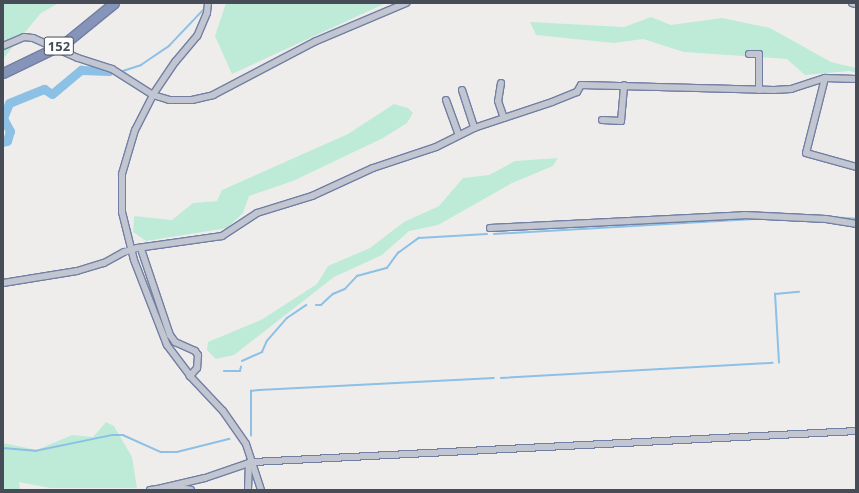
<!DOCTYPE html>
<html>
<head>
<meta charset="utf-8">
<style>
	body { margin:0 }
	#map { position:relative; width:859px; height:493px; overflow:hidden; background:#efedec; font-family:"Noto Sans",sans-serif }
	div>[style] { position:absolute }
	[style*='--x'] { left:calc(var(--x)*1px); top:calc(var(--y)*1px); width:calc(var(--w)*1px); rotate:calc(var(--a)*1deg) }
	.green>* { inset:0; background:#bdebd8 }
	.stream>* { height:1.5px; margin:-0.75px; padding:0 0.75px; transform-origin:0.75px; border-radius:0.75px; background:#8cc0e5 }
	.river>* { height:9px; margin:-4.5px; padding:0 4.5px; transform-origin:4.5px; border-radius:4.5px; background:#8cc0e5 }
	.roads { filter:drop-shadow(1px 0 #727fa4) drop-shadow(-1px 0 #727fa4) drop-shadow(0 1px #727fa4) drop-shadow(0 -1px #727fa4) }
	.minor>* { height:6px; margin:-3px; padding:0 3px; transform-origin:3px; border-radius:3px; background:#c1c6d1 }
	.highway>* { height:9px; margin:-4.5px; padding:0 4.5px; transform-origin:4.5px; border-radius:4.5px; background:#8794b9 }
	.minor-bridge>* { height:6px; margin:-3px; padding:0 3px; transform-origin:3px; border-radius:3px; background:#c1c6d1 }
	span { translate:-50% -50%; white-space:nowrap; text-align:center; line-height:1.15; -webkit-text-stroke:3px #fff; paint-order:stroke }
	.shield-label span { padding:1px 3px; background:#fff; border:1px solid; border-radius:3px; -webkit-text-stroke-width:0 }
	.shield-label { font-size:13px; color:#464c58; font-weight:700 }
	.frame { position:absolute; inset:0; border:4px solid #464c58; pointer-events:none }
</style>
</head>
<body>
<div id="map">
	<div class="green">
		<i style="clip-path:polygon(3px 3px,59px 3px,41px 13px,3px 59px)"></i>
		<i style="clip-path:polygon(226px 3px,386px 3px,232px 74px,215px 36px)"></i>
		<i style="clip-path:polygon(651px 17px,671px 25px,722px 18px,770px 28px,831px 62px,856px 68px,856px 73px,850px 71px,805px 75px,787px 59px,684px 52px,643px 39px,614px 43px,536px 35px,530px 22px,624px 27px)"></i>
		<i style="clip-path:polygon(394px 104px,408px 108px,413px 113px,407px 123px,383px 138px,293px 181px,249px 196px,243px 213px,227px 228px,146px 241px,133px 232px,134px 216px,172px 220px,193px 203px,217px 201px,222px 190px,348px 134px)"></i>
		<i style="clip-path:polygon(558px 158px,553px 166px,512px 183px,438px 225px,409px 231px,382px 255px,334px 277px,234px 355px,216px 359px,207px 350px,208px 342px,261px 320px,317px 284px,328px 266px,370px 248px,404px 222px,439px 206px,463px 178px,489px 175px,515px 161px)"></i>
		<i style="clip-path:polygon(106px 422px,114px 426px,132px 457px,137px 488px,50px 488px,19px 482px,20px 490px,3px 490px,3px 443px,37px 450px,72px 435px,93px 437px)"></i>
	</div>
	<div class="stream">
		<i style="--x:123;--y:71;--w:19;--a:-18"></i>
		<i style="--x:141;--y:65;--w:34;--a:-34"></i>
		<i style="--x:169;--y:46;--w:54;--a:-46.5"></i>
		<i style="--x:753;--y:212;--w:71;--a:3.2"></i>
		<i style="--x:830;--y:217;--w:26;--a:4"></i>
		<i style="--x:494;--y:234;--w:260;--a:-3.3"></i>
		<i style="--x:316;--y:305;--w:5;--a:0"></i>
		<i style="--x:321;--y:305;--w:16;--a:-43"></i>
		<i style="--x:333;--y:294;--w:13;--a:-23"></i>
		<i style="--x:345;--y:289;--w:18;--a:-47"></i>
		<i style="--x:357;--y:276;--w:31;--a:-15"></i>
		<i style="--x:387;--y:268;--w:19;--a:-54"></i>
		<i style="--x:398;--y:253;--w:26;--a:-36"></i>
		<i style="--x:419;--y:238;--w:68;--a:-3.4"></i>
		<i style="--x:242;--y:361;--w:22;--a:-24"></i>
		<i style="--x:262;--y:352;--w:12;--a:-66"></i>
		<i style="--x:267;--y:341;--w:30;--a:-49"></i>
		<i style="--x:287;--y:318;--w:23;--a:-34"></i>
		<i style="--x:779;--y:363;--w:69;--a:-93.3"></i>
		<i style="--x:775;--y:294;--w:24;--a:-5"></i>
		<i style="--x:224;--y:371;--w:16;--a:0"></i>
		<i style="--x:240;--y:371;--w:4;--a:-76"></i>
		<i style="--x:501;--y:378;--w:272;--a:-3.2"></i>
		<i style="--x:251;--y:436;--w:45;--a:-90"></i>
		<i style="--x:251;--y:391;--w:8;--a:-7"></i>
		<i style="--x:259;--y:390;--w:235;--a:-2.9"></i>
		<i style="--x:3;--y:448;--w:32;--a:5"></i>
		<i style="--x:35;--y:451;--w:79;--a:-11.7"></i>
		<i style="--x:112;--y:435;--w:11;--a:0"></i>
		<i style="--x:123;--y:435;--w:42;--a:24.1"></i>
		<i style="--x:161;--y:452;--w:16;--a:0"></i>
		<i style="--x:177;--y:452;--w:54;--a:-14"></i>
	</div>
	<div class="river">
		<i style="--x:3;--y:118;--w:16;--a:-68"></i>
		<i style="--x:9;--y:103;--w:38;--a:-22"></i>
		<i style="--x:44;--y:89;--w:9;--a:32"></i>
		<i style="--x:52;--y:94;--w:38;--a:-40"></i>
		<i style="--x:81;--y:70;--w:28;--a:2"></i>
		<i style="--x:3;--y:118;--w:15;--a:62"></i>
		<i style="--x:10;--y:131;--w:10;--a:107"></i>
		<i style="--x:7;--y:141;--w:4;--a:166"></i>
	</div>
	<div class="roads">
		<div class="minor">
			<i style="--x:208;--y:3;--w:10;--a:96"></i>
			<i style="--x:207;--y:13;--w:25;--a:113"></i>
			<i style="--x:197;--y:36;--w:34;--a:130"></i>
			<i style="--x:175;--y:62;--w:40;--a:124"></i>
			<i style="--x:153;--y:95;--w:39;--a:117"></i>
			<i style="--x:135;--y:130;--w:46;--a:106.5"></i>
			<i style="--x:122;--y:174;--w:38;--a:90"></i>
			<i style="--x:122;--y:212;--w:49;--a:76"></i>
			<i style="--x:134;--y:260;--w:91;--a:68.8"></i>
			<i style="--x:167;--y:345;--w:39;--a:53"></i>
			<i style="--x:190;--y:376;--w:48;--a:46.7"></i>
			<i style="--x:223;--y:411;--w:40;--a:55.1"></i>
			<i style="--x:246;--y:444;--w:48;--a:71.9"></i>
			<i style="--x:852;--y:3;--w:4;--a:14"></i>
			<i style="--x:3;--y:46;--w:23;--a:-23"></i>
			<i style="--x:24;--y:37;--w:9;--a:6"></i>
			<i style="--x:33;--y:38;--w:49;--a:24"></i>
			<i style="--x:78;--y:58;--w:36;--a:18"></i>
			<i style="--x:112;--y:69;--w:49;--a:32.4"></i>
			<i style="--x:153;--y:95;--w:17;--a:17"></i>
			<i style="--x:169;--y:100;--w:23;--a:0"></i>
			<i style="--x:192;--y:100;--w:22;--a:-13"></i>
			<i style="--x:213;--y:95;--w:116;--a:-27.7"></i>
			<i style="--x:316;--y:41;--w:98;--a:-22.9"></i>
			<i style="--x:749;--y:54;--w:10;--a:0"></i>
			<i style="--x:759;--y:54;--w:36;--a:90"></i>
			<i style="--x:825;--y:78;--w:77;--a:104.2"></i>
			<i style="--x:806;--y:153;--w:52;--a:15.6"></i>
			<i style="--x:501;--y:83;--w:18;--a:99"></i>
			<i style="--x:498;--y:101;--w:18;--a:71"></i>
			<i style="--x:462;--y:90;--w:40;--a:72"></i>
			<i style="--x:446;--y:100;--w:37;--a:70"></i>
			<i style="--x:602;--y:120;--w:19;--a:3"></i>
			<i style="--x:621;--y:121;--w:36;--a:-85"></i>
			<i style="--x:490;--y:228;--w:254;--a:-2.9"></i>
			<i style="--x:744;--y:215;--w:82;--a:2.8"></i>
			<i style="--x:826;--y:219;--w:30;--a:9"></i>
			<i style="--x:137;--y:248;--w:86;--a:-8"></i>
			<i style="--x:222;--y:236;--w:42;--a:-33.3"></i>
			<i style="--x:257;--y:213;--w:58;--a:-17.2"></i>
			<i style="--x:312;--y:196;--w:67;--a:-24.7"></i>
			<i style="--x:373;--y:168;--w:66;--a:-18.4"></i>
			<i style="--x:436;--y:147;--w:42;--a:-26.6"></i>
			<i style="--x:474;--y:128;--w:82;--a:-18.4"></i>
			<i style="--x:552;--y:102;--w:27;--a:-22"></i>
			<i style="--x:577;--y:92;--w:8;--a:-60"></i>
			<i style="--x:581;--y:85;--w:193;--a:1.5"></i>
			<i style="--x:774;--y:90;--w:17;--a:-3"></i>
			<i style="--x:791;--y:89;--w:36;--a:-18"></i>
			<i style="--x:825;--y:78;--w:31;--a:2"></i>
			<i style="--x:141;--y:249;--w:91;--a:71.4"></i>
			<i style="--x:170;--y:335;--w:9;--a:54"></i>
			<i style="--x:175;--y:342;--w:22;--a:24"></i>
			<i style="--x:195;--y:351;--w:5;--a:53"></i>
			<i style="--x:198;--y:355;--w:13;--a:94"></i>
			<i style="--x:197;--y:368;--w:11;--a:131"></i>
			<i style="--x:3;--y:283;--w:75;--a:-9.2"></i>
			<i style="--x:77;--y:271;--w:28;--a:-17"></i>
			<i style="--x:104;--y:263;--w:23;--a:-29"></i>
			<i style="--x:173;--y:487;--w:18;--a:9"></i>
			<i style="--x:150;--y:490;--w:14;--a:-8"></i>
			<i style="--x:162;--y:490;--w:2;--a:-90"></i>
			<i style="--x:162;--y:488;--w:44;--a:-13.1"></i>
			<i style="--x:205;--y:478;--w:46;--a:-18.8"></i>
			<i style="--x:248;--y:490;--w:27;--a:-88"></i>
			<i style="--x:249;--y:463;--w:4;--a:-14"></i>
			<i style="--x:253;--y:462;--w:604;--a:-2.94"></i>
		</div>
		<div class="highway">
			<i style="--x:3;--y:73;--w:69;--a:-25.8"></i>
			<i style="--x:65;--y:43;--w:63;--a:-39.2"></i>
		</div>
	</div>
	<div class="minor-bridge">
		<i style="--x:124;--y:252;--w:14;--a:-17"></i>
	</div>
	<div class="shield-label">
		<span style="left:59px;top:46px">152</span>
	</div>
	<div class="frame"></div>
</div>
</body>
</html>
